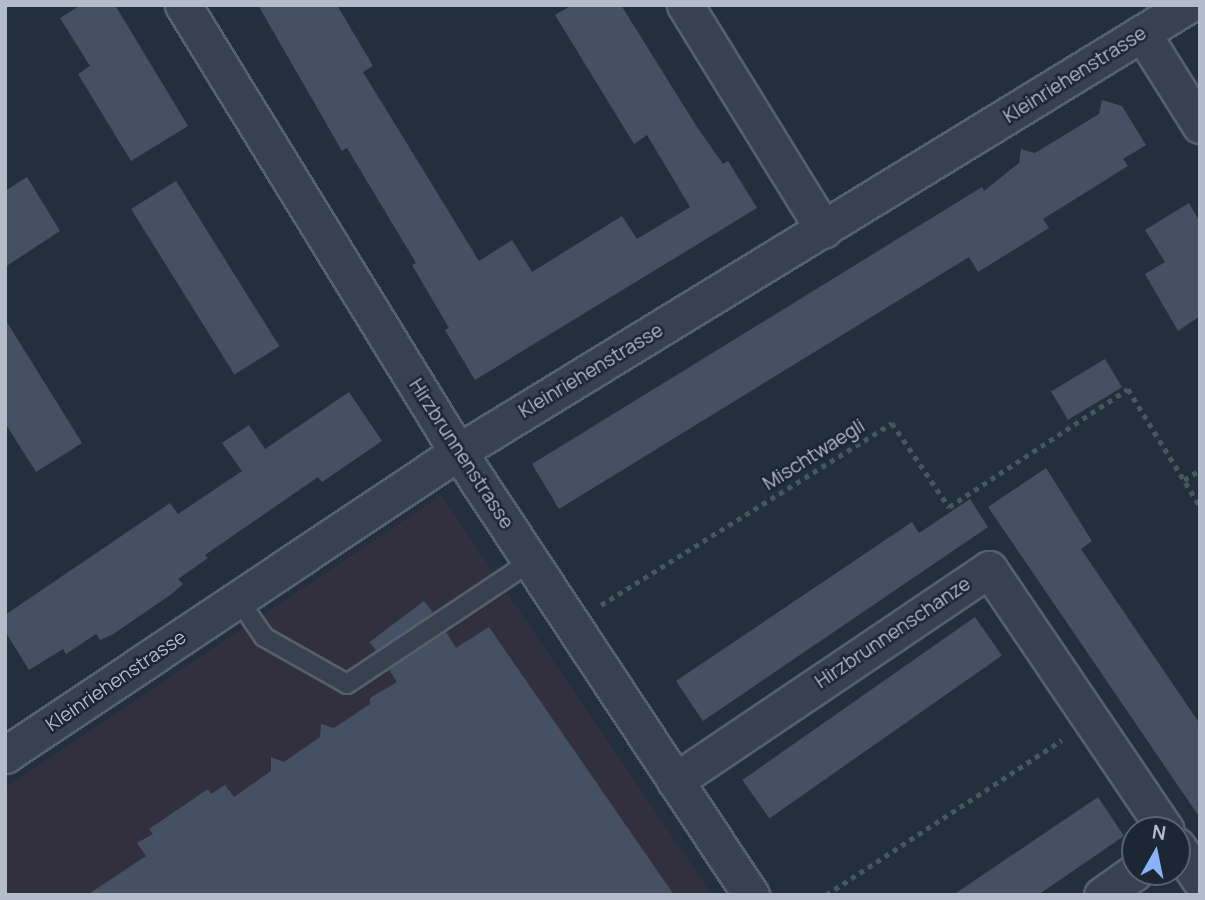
<!DOCTYPE html>
<html>
<head>
<meta charset="utf-8">
<style>
	body { margin:0 }
	#map { position:relative; width:1205px; height:900px; overflow:hidden; background:#242f3e; font-family:Manrope,sans-serif }
	div>[style] { position:absolute }
	[style*='--x'] { left:calc(var(--x)*1px); top:calc(var(--y)*1px); width:calc(var(--w)*1px); rotate:calc(var(--a)*1deg) }
	.medical>* { inset:0; background:#32303f }
	.building>* { inset:0; background:#455162; transform-origin:0 0 }
	.path>* { height:4.5px; margin-top:-2.25px; transform-origin:0; background:repeating-linear-gradient(90deg,#44595c 0 5px,transparent 0 10px) }
	.roads { filter:drop-shadow(2px 0 #565f6c) drop-shadow(-2px 0 #565f6c) drop-shadow(0 2px #565f6c) drop-shadow(0 -2px #565f6c) }
	.service>* { height:18px; margin:-9px; padding:0 9px; transform-origin:9px; border-radius:9px; background:#38414e }
	.minor>* { height:35px; margin:-17.5px; padding:0 17.5px; transform-origin:17.5px; border-radius:17.5px; background:#38414e }
	span { translate:-50% -50%; white-space:nowrap; text-align:center; line-height:1.15; -webkit-text-stroke:5px #1d2633; paint-order:stroke }
	.street-label { font-size:19px; color:#b4bcc9 }
	.frame { position:absolute; inset:0; border:7px solid #b4bcc9; pointer-events:none }
	.north { position:absolute; left:1121px; top:816px; width:70px; height:70px; box-sizing:border-box; background:#1d2633; border:2px solid #59626f; border-radius:50%; rotate:9deg; font-size:19px; font-weight:700; line-height:28px; text-align:center; color:#b4bcc9 }
	.north::after { content:''; display:block; margin:auto; width:24px; height:32px; background:#8ab4f8; clip-path:polygon(50% 0,100% 100%,50% 72%,0 100%) }
</style>
</head>
<body>
<div id="map">
	<div class="medical">
		<i style="clip-path:polygon(441px 495px,712px 895px,5px 895px,5px 788px)"></i>
	</div>
	<div class="building">
		<i style="clip-path:polygon(81px 5px,115px 5px,188px 126px,131px 161px,78px 74px,90px 66px,60px 18px)"></i>
		<i style="clip-path:polygon(258px 5px,337px 5px,373px 66px,363px 72px,479px 261px,512px 240px,532px 272px,622px 216px,637px 239px,690px 207px,647px 135px,634px 144px,555px 15px,572px 5px,621px 5px,697px 127px,723px 164px,728px 161px,757px 208px,475px 380px,445px 330px,449px 328px,412px 265px,416px 263px,347px 148px,342px 151px)"></i>
		<i style="clip-path:polygon(1102px 100px,1122px 106px,1146px 145px,1123px 159px,1128px 166px,1043px 219px,1049px 228px,978px 272px,969px 257px,559px 509px,532px 464px,982px 187px,984px 191px,1019px 163px,1021px 149px,1035px 153px,1099px 114px)"></i>
		<i style="clip-path:polygon(27px 177px,60px 231px,5px 267px,5px 191px)"></i>
		<i style="left:176px;top:181px;width:195px;height:53px;rotate:58deg"></i>
		<i style="clip-path:polygon(1189px 203px,1200px 222px,1200px 316px,1178px 331px,1145px 274px,1165px 262px,1145px 230px)"></i>
		<i style="clip-path:polygon(5px 319px,82px 443px,36px 472px,5px 423px)"></i>
		<i style="left:1105px;top:359px;width:33px;height:63px;rotate:59deg"></i>
		<i style="clip-path:polygon(349px 392px,382px 441px,322px 482px,318px 477px,205px 555px,208px 558px,178px 579px,183px 584px,173px 593px,112px 635px,100px 640px,96px 634px,66px 654px,63px 649px,29px 670px,5px 631px,5px 615px,170px 503px,178px 514px,242px 471px,222px 443px,249px 425px,265px 449px)"></i>
		<i style="clip-path:polygon(1046px 468px,1092px 541px,1081px 549px,1200px 724px,1200px 818px,988px 507px)"></i>
		<i style="clip-path:polygon(970px 499px,988px 527px,703px 721px,676px 681px,912px 522px,919px 533px)"></i>
		<i style="left:424px;top:601px;width:15px;height:68px;rotate:53deg"></i>
		<i style="left:975px;top:617px;width:47px;height:284px;rotate:55deg"></i>
		<i style="clip-path:polygon(489px 627px,674px 895px,87px 895px,146px 856px,137px 843px,153px 834px,149px 829px,208px 789px,211px 794px,225px 785px,234px 797px,271px 771px,271px 757px,284px 762px,320px 737px,321px 724px,334px 728px,370px 704px,370px 698px,397px 682px,389px 670px,446px 632px,456px 648px)"></i>
		<i style="clip-path:polygon(1098px 797px,1124px 836px,1038px 895px,953px 895px)"></i>
	</div>
	<div class="path">
		<i style="--x:1184;--y:480;--w:19;--a:-32"></i>
		<i style="--x:601;--y:605;--w:343;--a:-32"></i>
		<i style="--x:892;--y:423;--w:102;--a:55.8"></i>
		<i style="--x:949;--y:507;--w:214;--a:-33.4"></i>
		<i style="--x:1128;--y:389;--w:137;--a:58.4"></i>
		<i style="--x:826;--y:895;--w:282;--a:-33.3"></i>
	</div>
	<div class="roads">
		<div class="service">
			<i style="--x:238;--y:599;--w:46;--a:55.6"></i>
			<i style="--x:264;--y:637;--w:95;--a:29.5"></i>
			<i style="--x:347;--y:684;--w:220;--a:-33.7"></i>
		</div>
		<div class="minor">
			<i style="--x:183;--y:5;--w:502;--a:58.43"></i>
			<i style="--x:446;--y:433;--w:554;--a:56.57"></i>
			<i style="--x:685;--y:5;--w:264;--a:58.3"></i>
			<i style="--x:1142;--y:33;--w:109;--a:57.8"></i>
			<i style="--x:5;--y:755;--w:545;--a:-33.78"></i>
			<i style="--x:458;--y:452;--w:856;--a:-31.48"></i>
			<i style="--x:675;--y:781;--w:379;--a:-34"></i>
			<i style="--x:989;--y:569;--w:315;--a:55.9"></i>
			<i style="--x:1177;--y:846;--w:41;--a:55.9"></i>
			<i style="--x:1102;--y:895;--w:40;--a:-34.9"></i>
		</div>
	</div>
	<div class="street-label">
		<span style="left:1075px;top:75px;rotate:-32deg">Kleinriehenstrasse</span>
		<span style="left:591px;top:371px;rotate:-31deg">Kleinriehenstrasse</span>
		<span style="left:461px;top:454px;rotate:57deg">Hirzbrunnenstrasse</span>
		<span style="left:814px;top:455px;rotate:-32deg">Mischtwaegli</span>
		<span style="left:893px;top:633px;rotate:-34deg">Hirzbrunnenschanze</span>
		<span style="left:116px;top:681px;rotate:-34deg">Kleinriehenstrasse</span>
	</div>
	<div class="frame"></div>
	<div class="north">N</div>
</div>
</body>
</html>
